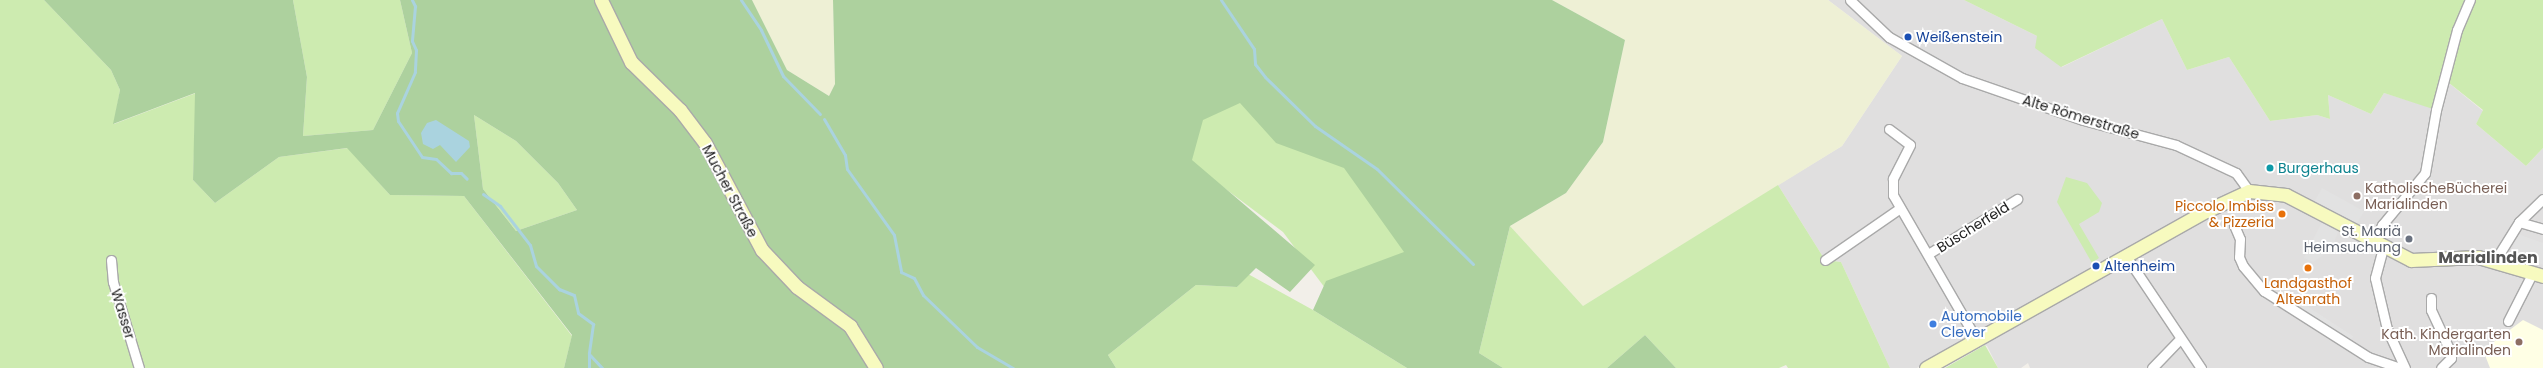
<!DOCTYPE html>
<html>
<head>
<meta charset="utf-8">
<style>
	body { margin:0 }
	#map { position:relative; width:2543px; height:368px; overflow:hidden; background:#f2efe9; font-family:Poppins,sans-serif }
	div>[style] { position:absolute }
	[style*='--x'] { left:calc(var(--x)*1px); top:calc(var(--y)*1px); width:calc(var(--w)*1px); rotate:calc(var(--a)*1deg) }
	.residential>* { inset:0; background:#e0dfdf }
	.education>* { inset:0; background:#ffffe5 }
	.farmland>* { inset:0; background:#eef0d5 }
	.grass>* { inset:0; background:#cdebb0 }
	.forest>* { inset:0; background:#add19e }
	.parking>* { inset:0; background:#e2e2e2; transform-origin:0 0 }
	.water>* { inset:0; background:#aad3df }
	.stream>* { height:3px; margin:-1.5px; padding:0 1.5px; transform-origin:1.5px; border-radius:1.5px; background:#aad3df }
	.roads { filter:drop-shadow(1px 0 #a9a9a9) drop-shadow(-1px 0 #a9a9a9) drop-shadow(0 1px #a9a9a9) drop-shadow(0 -1px #a9a9a9) }
	.minor>* { height:9px; margin:-4.5px; padding:0 4.5px; transform-origin:4.5px; border-radius:4.5px; background:#fff }
	.secondary>* { height:13px; margin:-6.5px; padding:0 6.5px; transform-origin:6.5px; border-radius:6.5px; background:#f7fabf }
	.dots>* { width:11px; height:11px; translate:-50% -50%; box-sizing:border-box; border:2px solid #fff; border-radius:50% }
	span { translate:-50% -50%; white-space:nowrap; text-align:center; line-height:1.15; -webkit-text-stroke:4px #fff; paint-order:stroke }
	.transit-label { font-size:14px; color:#164399 }
	.left { translate:0 -50%; text-align:left }
	.street-label { font-size:14px; color:#222 }
	.culture-label { font-size:14px; color:#0d838f }
	.education-label { font-size:14px; color:#785e54 }
	.right { translate:-100% -50%; text-align:right }
	.food-label { font-size:14px; color:#c56008 }
	.worship-label { font-size:14px; color:#5b616d }
	.shop-label { font-size:14px; color:#366cbe }
	.quarter-label { font-size:16px; color:#555; font-weight:700 }
</style>
</head>
<body>
<div id="map">
	<div class="residential">
		<i style="clip-path:polygon(1828px 0,1964px 0,2037px 36px,2062px 67px,2162px 19px,2187px 70px,2229px 57px,2270px 121px,2317px 115px,2330px 119px,2328px 95px,2371px 114px,2384px 93px,2436px 109px,2444px 79px,2483px 111px,2476px 124px,2526px 166px,2543px 148px,2543px 368px,2030px 368px,2028px 363px,2021px 368px,1998px 368px,1987px 346px,1967px 338px,1917px 368px,1890px 368px,1841px 262px,1825px 260px,1778px 185px,1842px 146px,1902px 56px)"></i>
	</div>
	<div class="education">
		<i style="clip-path:polygon(2523px 320px,2543px 330px,2543px 368px,2490px 368px,2483px 350px)"></i>
	</div>
	<div class="farmland">
		<i style="clip-path:polygon(752px 0,833px 0,835px 84px,829px 96px,787px 70px)"></i>
		<i style="clip-path:polygon(1552px 0,1828px 0,1902px 56px,1842px 146px,1583px 306px,1510px 226px,1566px 193px,1603px 142px,1625px 40px)"></i>
	</div>
	<div class="grass">
		<i style="clip-path:polygon(0 0,44px 0,111px 70px,120px 90px,114px 124px,196px 93px,193px 180px,215px 203px,279px 157px,348px 148px,390px 195px,464px 196px,572px 336px,564px 368px,0 368px)"></i>
		<i style="clip-path:polygon(293px 0,400px 0,412px 53px,373px 130px,303px 136px,307px 77px)"></i>
		<i style="clip-path:polygon(1964px 0,2543px 0,2543px 148px,2526px 166px,2476px 124px,2483px 110px,2444px 79px,2436px 110px,2384px 93px,2371px 114px,2328px 95px,2330px 119px,2317px 115px,2270px 121px,2229px 57px,2187px 70px,2162px 19px,2061px 67px,2035px 48px,2037px 36px)"></i>
		<i style="clip-path:polygon(1223px 83px,1338px 145px,1409px 253px,1325px 288px,1283px 232px,1175px 151px)"></i>
		<i style="clip-path:polygon(474px 115px,516px 141px,558px 183px,577px 210px,516px 231px,483px 189px)"></i>
		<i style="clip-path:polygon(2066px 177px,2087px 183px,2102px 203px,2099px 212px,2079px 224px,2099px 258px,2092px 263px,2057px 202px)"></i>
		<i style="clip-path:polygon(1778px 185px,1825px 260px,1841px 262px,1890px 368px,1788px 368px,1786px 365px,1779px 368px,1676px 368px,1645px 335px,1607px 368px,1503px 368px,1479px 353px,1510px 226px,1583px 306px)"></i>
		<i style="clip-path:polygon(1248px 274px,1313px 310px,1407px 368px,1116px 368px,1108px 355px,1196px 285px,1237px 287px)"></i>
		<i style="clip-path:polygon(1985px 345px,1998px 368px,1945px 368px)"></i>
	</div>
	<div class="forest">
		<i style="clip-path:polygon(evenodd,44px 0,293px 0,307px 77px,303px 136px,373px 130px,412px 53px,400px 0,752px 0,787px 70px,829px 96px,835px 84px,833px 0,1552px 0,1625px 40px,1603px 142px,1566px 193px,1510px 226px,1479px 353px,1503px 368px,1407px 368px,1313px 310px,1326px 281px,1404px 252px,1344px 168px,1276px 143px,1240px 103px,1203px 120px,1192px 160px,1315px 265px,1290px 292px,1256px 268px,1237px 287px,1196px 285px,1108px 355px,1116px 368px,564px 368px,572px 335px,464px 196px,390px 195px,347px 148px,279px 157px,215px 203px,193px 180px,195px 93px,113px 124px,120px 90px,111px 70px,44px 0,474px 115px,516px 141px,558px 183px,577px 210px,516px 231px,483px 189px,474px 115px)"></i>
		<i style="clip-path:polygon(1645px 335px,1676px 368px,1607px 368px)"></i>
	</div>
	<div class="parking">
		<i style="left:2322px;top:188px;width:48px;height:15px;rotate:29deg"></i>
		<i style="clip-path:polygon(2322px 222px,2338px 232px,2331px 250px,2313px 262px,2304px 258px)"></i>
		<i style="clip-path:polygon(2518px 234px,2543px 243px,2543px 265px,2511px 253px)"></i>
		<i style="left:2282px;top:290px;width:85px;height:9px;rotate:33deg"></i>
	</div>
	<div class="water">
		<i style="clip-path:polygon(436px 120px,469px 141px,470px 147px,456px 162px,440px 145px,433px 149px,423px 144px,421px 133px,427px 123px)"></i>
	</div>
	<div class="stream">
		<i style="--x:412;--y:0;--w:7;--a:63"></i>
		<i style="--x:415;--y:6;--w:35;--a:95"></i>
		<i style="--x:412;--y:41;--w:10;--a:66"></i>
		<i style="--x:416;--y:50;--w:22;--a:93"></i>
		<i style="--x:415;--y:72;--w:45;--a:113.7"></i>
		<i style="--x:397;--y:113;--w:8;--a:83"></i>
		<i style="--x:398;--y:121;--w:43;--a:56.3"></i>
		<i style="--x:422;--y:157;--w:14;--a:8"></i>
		<i style="--x:436;--y:159;--w:21;--a:43"></i>
		<i style="--x:451;--y:173;--w:10;--a:0"></i>
		<i style="--x:461;--y:173;--w:8;--a:45"></i>
		<i style="--x:741;--y:0;--w:36;--a:56"></i>
		<i style="--x:761;--y:30;--w:51;--a:64.4"></i>
		<i style="--x:783;--y:76;--w:53;--a:45.8"></i>
		<i style="--x:1221;--y:0;--w:59;--a:56"></i>
		<i style="--x:1254;--y:49;--w:15;--a:86"></i>
		<i style="--x:1255;--y:64;--w:16;--a:52"></i>
		<i style="--x:1265;--y:77;--w:70;--a:44.4"></i>
		<i style="--x:1315;--y:126;--w:75;--a:34.7"></i>
		<i style="--x:1377;--y:169;--w:135;--a:44.7"></i>
		<i style="--x:824;--y:119;--w:42;--a:59.7"></i>
		<i style="--x:845;--y:155;--w:14;--a:82"></i>
		<i style="--x:847;--y:169;--w:81;--a:54.5"></i>
		<i style="--x:894;--y:235;--w:38;--a:79"></i>
		<i style="--x:901;--y:272;--w:14;--a:25"></i>
		<i style="--x:914;--y:278;--w:19;--a:62"></i>
		<i style="--x:923;--y:295;--w:75;--a:43.9"></i>
		<i style="--x:977;--y:347;--w:42;--a:30.3"></i>
		<i style="--x:483;--y:194;--w:21;--a:35"></i>
		<i style="--x:500;--y:206;--w:49;--a:52.4"></i>
		<i style="--x:530;--y:245;--w:22;--a:74"></i>
		<i style="--x:536;--y:266;--w:33;--a:45"></i>
		<i style="--x:559;--y:289;--w:16;--a:22"></i>
		<i style="--x:574;--y:295;--w:18;--a:77"></i>
		<i style="--x:578;--y:313;--w:19;--a:36"></i>
		<i style="--x:593;--y:324;--w:30;--a:98"></i>
		<i style="--x:589;--y:354;--w:19;--a:47"></i>
		<i style="--x:589;--y:354;--w:14;--a:90"></i>
	</div>
	<div class="roads">
		<div class="minor">
			<i style="--x:1850;--y:0;--w:54;--a:43.5"></i>
			<i style="--x:1889;--y:37;--w:84;--a:29.3"></i>
			<i style="--x:1962;--y:78;--w:128;--a:19.1"></i>
			<i style="--x:2083;--y:120;--w:96;--a:15"></i>
			<i style="--x:2176;--y:145;--w:66;--a:25"></i>
			<i style="--x:2236;--y:173;--w:22;--a:54"></i>
			<i style="--x:1889;--y:129;--w:26;--a:37"></i>
			<i style="--x:1910;--y:145;--w:38;--a:117"></i>
			<i style="--x:1893;--y:179;--w:16;--a:90"></i>
			<i style="--x:1893;--y:195;--w:166;--a:60"></i>
			<i style="--x:2519;--y:222;--w:25;--a:16"></i>
			<i style="--x:2234;--y:225;--w:15;--a:67"></i>
			<i style="--x:2240;--y:239;--w:18;--a:93"></i>
			<i style="--x:2239;--y:257;--w:10;--a:66"></i>
			<i style="--x:2243;--y:266;--w:33;--a:50"></i>
			<i style="--x:2264;--y:291;--w:123;--a:32.4"></i>
			<i style="--x:2368;--y:357;--w:34;--a:19"></i>
			<i style="--x:2374;--y:242;--w:19;--a:-65"></i>
			<i style="--x:2382;--y:225;--w:67;--a:-50.4"></i>
			<i style="--x:2425;--y:173;--w:64;--a:-80.1"></i>
			<i style="--x:2436;--y:110;--w:83;--a:-75.3"></i>
			<i style="--x:2457;--y:30;--w:33;--a:-67"></i>
			<i style="--x:2383;--y:248;--w:31;--a:105"></i>
			<i style="--x:2375;--y:278;--w:52;--a:76.8"></i>
			<i style="--x:2387;--y:329;--w:43;--a:65.2"></i>
			<i style="--x:1928;--y:254;--w:105;--a:-31.7"></i>
			<i style="--x:2126;--y:256;--w:135;--a:56.2"></i>
			<i style="--x:2496;--y:259;--w:44;--a:-58.1"></i>
			<i style="--x:2519;--y:222;--w:33;--a:-44"></i>
			<i style="--x:111;--y:260;--w:22;--a:85"></i>
			<i style="--x:113;--y:282;--w:90;--a:73.2"></i>
			<i style="--x:1825;--y:260;--w:91;--a:-34.7"></i>
			<i style="--x:2431;--y:298;--w:12;--a:90"></i>
			<i style="--x:2431;--y:310;--w:45;--a:65.1"></i>
			<i style="--x:2450;--y:351;--w:7;--a:82"></i>
			<i style="--x:2451;--y:358;--w:14;--a:135"></i>
			<i style="--x:2508;--y:321;--w:55;--a:-63"></i>
			<i style="--x:2152;--y:368;--w:39;--a:-46"></i>
		</div>
		<div class="secondary">
			<i style="--x:601;--y:0;--w:69;--a:64.2"></i>
			<i style="--x:631;--y:62;--w:69;--a:44.4"></i>
			<i style="--x:680;--y:110;--w:41;--a:52.9"></i>
			<i style="--x:705;--y:143;--w:121;--a:62"></i>
			<i style="--x:762;--y:250;--w:51;--a:46.6"></i>
			<i style="--x:797;--y:287;--w:66;--a:36.3"></i>
			<i style="--x:850;--y:326;--w:49;--a:58.2"></i>
			<i style="--x:1926;--y:368;--w:321;--a:-29.3"></i>
			<i style="--x:2206;--y:211;--w:47;--a:-24.9"></i>
			<i style="--x:2249;--y:191;--w:37;--a:6"></i>
			<i style="--x:2286;--y:195;--w:141;--a:27.5"></i>
			<i style="--x:2411;--y:260;--w:67;--a:-2.6"></i>
			<i style="--x:2478;--y:257;--w:68;--a:16.3"></i>
		</div>
	</div>
	<div class="dots">
		<i style="left:1908px;top:37px;background:#1a4fb4"></i>
		<i style="left:2270px;top:168px;background:#0f9aa8"></i>
		<i style="left:2357px;top:196px;background:#8d6e63"></i>
		<i style="left:2282px;top:214px;background:#e8710a"></i>
		<i style="left:2409px;top:239px;background:#6b7280"></i>
		<i style="left:2096px;top:266px;background:#1a4fb4"></i>
		<i style="left:2308px;top:268px;background:#e8710a"></i>
		<i style="left:1933px;top:324px;background:#3f7fe0"></i>
		<i style="left:2519px;top:342px;background:#8d6e63"></i>
	</div>
	<div class="transit-label">
		<span class="left" style="left:1916px;top:37px">Weißenstein</span>
		<span class="left" style="left:2104px;top:266px">Altenheim</span>
	</div>
	<div class="street-label">
		<span style="left:2081px;top:117px;rotate:17deg">Alte Römerstraße</span>
		<span style="left:730px;top:191px;rotate:62deg">Mucher Straße</span>
		<span style="left:1973px;top:227px;rotate:-32deg">Büscherfeld</span>
		<span style="left:123px;top:314px;rotate:73deg">Wasser</span>
	</div>
	<div class="culture-label">
		<span class="left" style="left:2278px;top:168px">Burgerhaus</span>
	</div>
	<div class="education-label">
		<span class="left" style="left:2365px;top:196px">KatholischeBücherei<br>Marialinden</span>
		<span class="right" style="left:2511px;top:342px">Kath. Kindergarten<br>Marialinden</span>
	</div>
	<div class="food-label">
		<span class="right" style="left:2274px;top:214px">Piccolo Imbiss<br>&amp; Pizzeria</span>
		<span style="left:2308px;top:291px">Landgasthof<br>Altenrath</span>
	</div>
	<div class="worship-label">
		<span class="right" style="left:2401px;top:239px">St. Mariä<br>Heimsuchung</span>
	</div>
	<div class="shop-label">
		<span class="left" style="left:1941px;top:324px">Automobile<br>Clever</span>
	</div>
	<div class="quarter-label">
		<span style="left:2488px;top:258px">Marialinden</span>
	</div>
</div>
</body>
</html>
